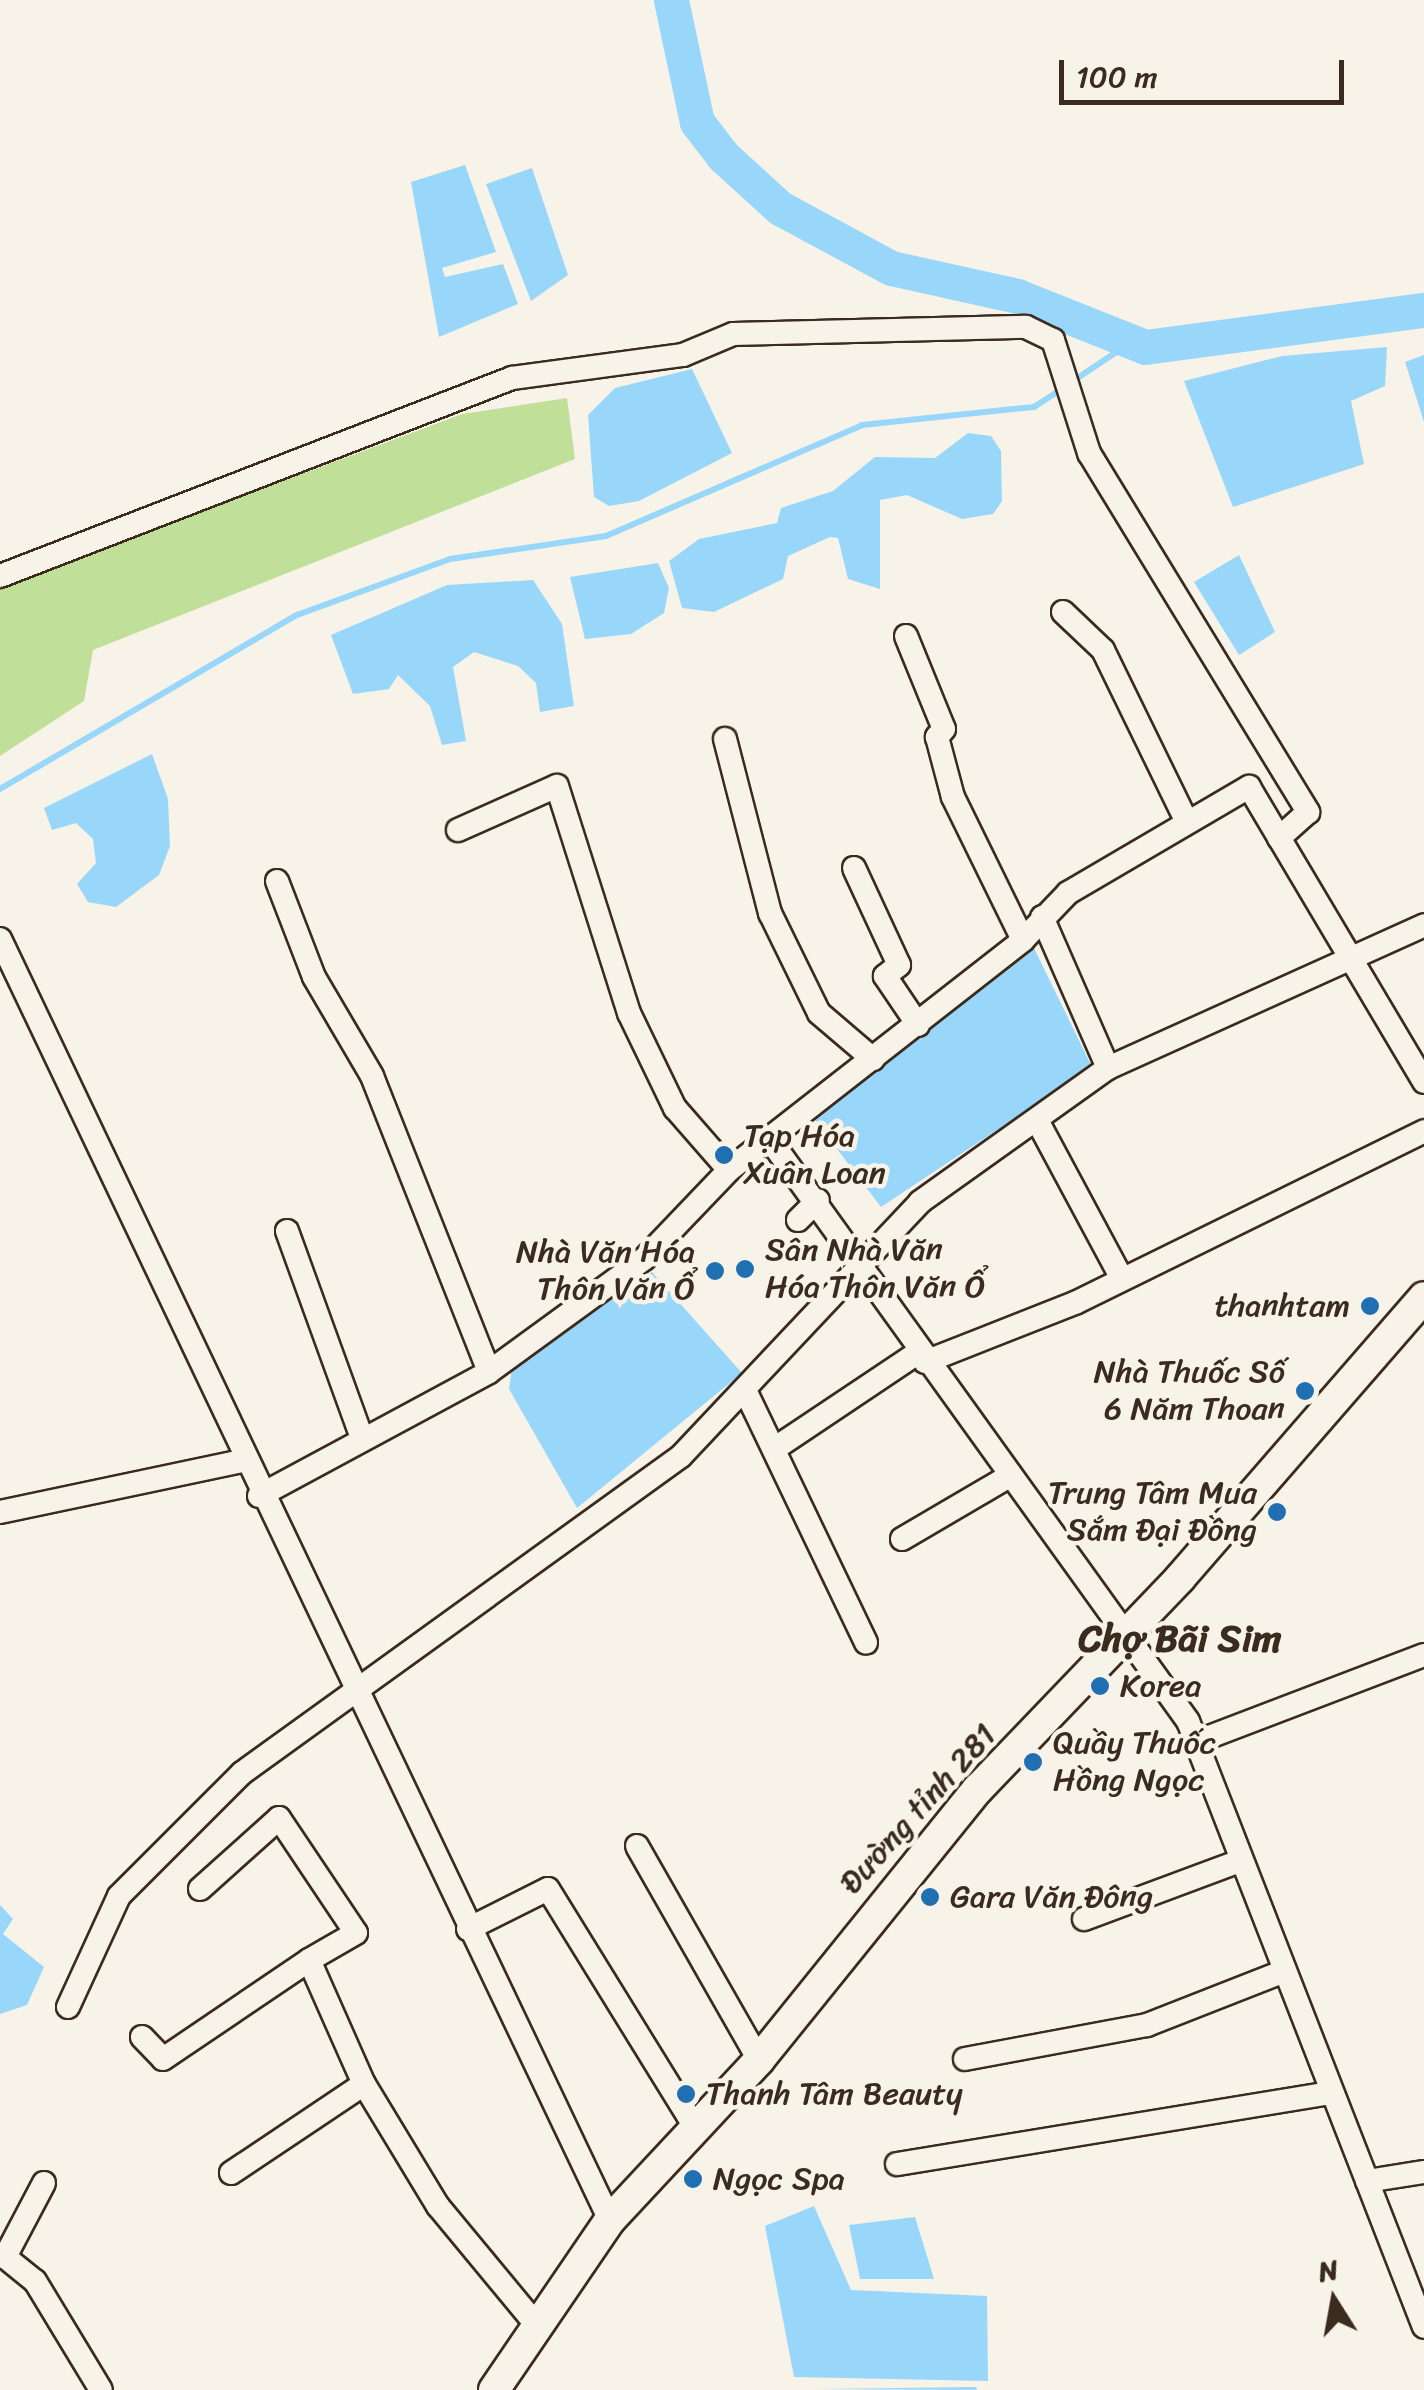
<!DOCTYPE html>
<html>
<head>
<meta charset="utf-8">
<style>
	body { margin:0 }
	#map { position:relative; width:1424px; height:2390px; overflow:hidden; background:#f7f3e8; font-family:Sriracha,sans-serif }
	div>[style] { position:absolute }
	[style*='--x'] { left:calc(var(--x)*1px); top:calc(var(--y)*1px); width:calc(var(--w)*1px); rotate:calc(var(--a)*1deg) }
	.green>* { inset:0; background:#c0e099 }
	.water>* { inset:0; background:#99d7fa }
	.stream>* { height:6px; margin:-3px; padding:0 3px; transform-origin:3px; border-radius:3px; background:#99d7fa }
	.river>* { height:35px; margin:-17.5px; padding:0 17.5px; transform-origin:17.5px; border-radius:17.5px; background:#99d7fa }
	.roads { filter:drop-shadow(2px 0 #3b2a1e) drop-shadow(-2px 0 #3b2a1e) drop-shadow(0 2px #3b2a1e) drop-shadow(0 -2px #3b2a1e) }
	.minor>* { height:22px; margin:-11px; padding:0 11px; transform-origin:11px; border-radius:11px; background:#f7f3e8 }
	.major>* { height:30px; margin:-15px; padding:0 15px; transform-origin:15px; border-radius:15px; background:#f7f3e8 }
	.dots>* { width:28px; height:28px; translate:-50% -50%; box-sizing:border-box; border:5px solid #f7f3e8; border-radius:50% }
	span { translate:-50% -50%; white-space:nowrap; text-align:center; line-height:1.15; -webkit-text-stroke:9px #f7f3e8; paint-order:stroke }
	.poi-label { font-size:32px; color:#3b2a1e }
	.left { translate:0 -50%; text-align:left }
	.right { translate:-100% -50%; text-align:right }
	.street-label { font-size:32px; color:#3b2a1e }
	.quarter-label { font-size:38px; color:#3b2a1e; font-weight:700 }
	.north { position:absolute; left:1284px; top:2250px; width:100px; height:100px; -webkit-text-stroke:8px #f7f3e8; paint-order:stroke; rotate:349deg; font-size:28px; font-weight:700; line-height:40px; text-align:center; color:#3b2a1e }
	.north::after { content:''; display:block; margin:auto; width:35px; height:45px; background:#3b2a1e; clip-path:polygon(50% 0,100% 100%,50% 72%,0 100%) }
	.scale { position:absolute; left:1059px; top:60px; width:285px; height:45px; box-sizing:border-box; border:5px solid #3b2a1e; border-top:0; padding-left:12px; font-size:30px; line-height:35px; white-space:nowrap; color:#3b2a1e; -webkit-text-stroke:8px #f7f3e8; paint-order:stroke }
</style>
</head>
<body>
<div id="map">
	<div class="green">
		<i style="clip-path:polygon(567px 398px,575px 459px,93px 650px,84px 701px,0 756px,0 587px,462px 414px)"></i>
	</div>
	<div class="water">
		<i style="clip-path:polygon(465px 165px,496px 252px,442px 268px,445px 277px,503px 264px,518px 304px,439px 337px,411px 182px)"></i>
		<i style="clip-path:polygon(532px 168px,568px 275px,531px 301px,486px 184px)"></i>
		<i style="clip-path:polygon(1387px 347px,1385px 386px,1351px 401px,1364px 464px,1233px 507px,1184px 381px,1282px 356px)"></i>
		<i style="clip-path:polygon(1424px 355px,1424px 422px,1405px 362px)"></i>
		<i style="clip-path:polygon(692px 369px,732px 453px,639px 501px,609px 506px,594px 497px,588px 415px,615px 388px)"></i>
		<i style="clip-path:polygon(968px 433px,991px 436px,1001px 451px,1002px 501px,993px 514px,962px 519px,907px 495px,880px 500px,880px 589px,848px 579px,838px 538px,830px 537px,788px 556px,783px 579px,714px 612px,682px 608px,669px 561px,699px 539px,777px 523px,781px 508px,833px 491px,875px 457px,935px 458px)"></i>
		<i style="clip-path:polygon(1239px 555px,1275px 632px,1239px 655px,1194px 582px)"></i>
		<i style="clip-path:polygon(658px 563px,669px 588px,664px 613px,631px 634px,585px 639px,570px 577px)"></i>
		<i style="clip-path:polygon(533px 580px,562px 624px,574px 706px,540px 712px,536px 683px,518px 666px,474px 652px,453px 667px,466px 741px,442px 745px,430px 706px,398px 675px,389px 689px,353px 694px,331px 635px,447px 585px)"></i>
		<i style="clip-path:polygon(152px 754px,168px 799px,170px 846px,159px 875px,116px 907px,88px 902px,77px 884px,96px 863px,93px 839px,76px 823px,52px 830px,44px 808px)"></i>
		<i style="clip-path:polygon(1033px 946px,1092px 1067px,881px 1207px,812px 1116px)"></i>
		<i style="clip-path:polygon(652px 1272px,742px 1373px,577px 1508px,509px 1389px,512px 1368px)"></i>
		<i style="clip-path:polygon(0 1905px,13px 1919px,3px 1934px,44px 1967px,27px 2005px,0 2014px)"></i>
		<i style="clip-path:polygon(814px 2206px,851px 2290px,987px 2296px,988px 2381px,794px 2377px,765px 2226px)"></i>
		<i style="clip-path:polygon(915px 2217px,934px 2279px,860px 2279px,849px 2225px)"></i>
		<i style="clip-path:polygon(976px 2387px,977px 2390px,816px 2389px)"></i>
	</div>
	<div class="stream">
		<i style="--x:1073;--y:381;--w:69;--a:-33.7"></i>
		<i style="--x:0;--y:789;--w:344;--a:-30.4"></i>
		<i style="--x:297;--y:615;--w:163;--a:-20.1"></i>
		<i style="--x:450;--y:559;--w:158;--a:-8.4"></i>
		<i style="--x:606;--y:536;--w:279;--a:-23.4"></i>
		<i style="--x:862;--y:425;--w:173;--a:-6"></i>
		<i style="--x:1034;--y:407;--w:35;--a:-33"></i>
	</div>
	<div class="river">
		<i style="--x:671;--y:0;--w:125;--a:78"></i>
		<i style="--x:697;--y:122;--w:43;--a:52.6"></i>
		<i style="--x:723;--y:156;--w:77;--a:42.4"></i>
		<i style="--x:780;--y:208;--w:126;--a:28.4"></i>
		<i style="--x:891;--y:268;--w:129;--a:12.5"></i>
		<i style="--x:1017;--y:296;--w:138;--a:21.7"></i>
		<i style="--x:1145;--y:347;--w:281;--a:-7.6"></i>
	</div>
	<div class="roads">
		<div class="minor">
			<i style="--x:0;--y:576;--w:549;--a:-21.14"></i>
			<i style="--x:512;--y:378;--w:173;--a:-7.7"></i>
			<i style="--x:683;--y:355;--w:54;--a:-22.8"></i>
			<i style="--x:733;--y:334;--w:293;--a:-1.4"></i>
			<i style="--x:1026;--y:327;--w:30;--a:26"></i>
			<i style="--x:1053;--y:340;--w:119;--a:72.3"></i>
			<i style="--x:1089;--y:453;--w:421;--a:58.6"></i>
			<i style="--x:1308;--y:812;--w:39;--a:138"></i>
			<i style="--x:1063;--y:612;--w:55;--a:43.5"></i>
			<i style="--x:1103;--y:650;--w:189;--a:64"></i>
			<i style="--x:906;--y:636;--w:100;--a:67.8"></i>
			<i style="--x:944;--y:729;--w:11;--a:131"></i>
			<i style="--x:937;--y:737;--w:62;--a:75.1"></i>
			<i style="--x:953;--y:797;--w:159;--a:63.9"></i>
			<i style="--x:725;--y:739;--w:180;--a:75.5"></i>
			<i style="--x:770;--y:913;--w:111;--a:63.9"></i>
			<i style="--x:819;--y:1013;--w:71;--a:40.4"></i>
			<i style="--x:458;--y:830;--w:108;--a:-24"></i>
			<i style="--x:557;--y:786;--w:238;--a:72.4"></i>
			<i style="--x:629;--y:1013;--w:106;--a:64.2"></i>
			<i style="--x:675;--y:1108;--w:82;--a:48.9"></i>
			<i style="--x:854;--y:868;--w:107;--a:65.1"></i>
			<i style="--x:899;--y:965;--w:18;--a:142"></i>
			<i style="--x:885;--y:976;--w:59;--a:56"></i>
			<i style="--x:277;--y:881;--w:103;--a:68.9"></i>
			<i style="--x:314;--y:977;--w:115;--a:59.6"></i>
			<i style="--x:372;--y:1076;--w:318;--a:68.4"></i>
			<i style="--x:1042;--y:917;--w:165;--a:66.4"></i>
			<i style="--x:0;--y:939;--w:1419;--a:64.54"></i>
			<i style="--x:1039;--y:1124;--w:176;--a:61.8"></i>
			<i style="--x:768;--y:1137;--w:719;--a:54.28"></i>
			<i style="--x:1188;--y:1721;--w:650;--a:68.72"></i>
			<i style="--x:798;--y:1220;--w:28;--a:-45"></i>
			<i style="--x:287;--y:1231;--w:217;--a:70.1"></i>
			<i style="--x:925;--y:1362;--w:163;--a:-21.5"></i>
			<i style="--x:1077;--y:1302;--w:387;--a:-26.2"></i>
			<i style="--x:745;--y:1390;--w:280;--a:64.4"></i>
			<i style="--x:777;--y:1447;--w:171;--a:-33.8"></i>
			<i style="--x:259;--y:1496;--w:261;--a:-28.3"></i>
			<i style="--x:489;--y:1372;--w:192;--a:-36.1"></i>
			<i style="--x:644;--y:1259;--w:123;--a:-46.3"></i>
			<i style="--x:729;--y:1170;--w:373;--a:-38"></i>
			<i style="--x:1023;--y:940;--w:65;--a:-46.2"></i>
			<i style="--x:1068;--y:893;--w:210;--a:-30.4"></i>
			<i style="--x:1249;--y:787;--w:343;--a:59.3"></i>
			<i style="--x:0;--y:1512;--w:247;--a:-11.9"></i>
			<i style="--x:902;--y:1539;--w:126;--a:-30.4"></i>
			<i style="--x:1196;--y:1742;--w:244;--a:-20.9"></i>
			<i style="--x:637;--y:1846;--w:246;--a:60.3"></i>
			<i style="--x:200;--y:1889;--w:106;--a:-41.9"></i>
			<i style="--x:279;--y:1818;--w:138;--a:56.2"></i>
			<i style="--x:356;--y:1933;--w:54;--a:150.1"></i>
			<i style="--x:309;--y:1960;--w:136;--a:66.1"></i>
			<i style="--x:364;--y:2084;--w:143;--a:58.8"></i>
			<i style="--x:438;--y:2206;--w:151;--a:50.4"></i>
			<i style="--x:1084;--y:1919;--w:166;--a:-20.4"></i>
			<i style="--x:468;--y:1929;--w:89;--a:-26.6"></i>
			<i style="--x:548;--y:1889;--w:283;--a:58.3"></i>
			<i style="--x:68;--y:2007;--w:122;--a:-65.3"></i>
			<i style="--x:119;--y:1896;--w:174;--a:-45"></i>
			<i style="--x:242;--y:1773;--w:541;--a:-35.83"></i>
			<i style="--x:681;--y:1456;--w:349;--a:-46.7"></i>
			<i style="--x:920;--y:1202;--w:231;--a:-35.5"></i>
			<i style="--x:1108;--y:1068;--w:347;--a:-24.3"></i>
			<i style="--x:142;--y:2037;--w:30;--a:46"></i>
			<i style="--x:163;--y:2059;--w:176;--a:-34.1"></i>
			<i style="--x:965;--y:2059;--w:185;--a:-10.6"></i>
			<i style="--x:1147;--y:2025;--w:145;--a:-21.4"></i>
			<i style="--x:897;--y:2164;--w:438;--a:-9.3"></i>
			<i style="--x:231;--y:2173;--w:160;--a:-33.8"></i>
			<i style="--x:1367;--y:2181;--w:58;--a:-9"></i>
			<i style="--x:44;--y:2183;--w:84;--a:117.8"></i>
			<i style="--x:5;--y:2257;--w:38;--a:39"></i>
			<i style="--x:35;--y:2281;--w:127;--a:58.8"></i>
		</div>
		<div class="major">
			<i style="--x:494;--y:2390;--w:206;--a:-55.7"></i>
			<i style="--x:610;--y:2220;--w:219;--a:-47"></i>
			<i style="--x:759;--y:2060;--w:348;--a:-51.1"></i>
			<i style="--x:978;--y:1789;--w:292;--a:-46.2"></i>
			<i style="--x:1180;--y:1578;--w:372;--a:-49"></i>
		</div>
	</div>
	<div class="dots">
		<i style="left:724px;top:1155px;background:#1f6fb2"></i>
		<i style="left:745px;top:1269px;background:#1f6fb2"></i>
		<i style="left:715px;top:1271px;background:#1f6fb2"></i>
		<i style="left:1370px;top:1306px;background:#1f6fb2"></i>
		<i style="left:1305px;top:1391px;background:#1f6fb2"></i>
		<i style="left:1277px;top:1512px;background:#1f6fb2"></i>
		<i style="left:1100px;top:1686px;background:#1f6fb2"></i>
		<i style="left:1033px;top:1762px;background:#1f6fb2"></i>
		<i style="left:930px;top:1897px;background:#1f6fb2"></i>
		<i style="left:686px;top:2094px;background:#1f6fb2"></i>
		<i style="left:693px;top:2179px;background:#1f6fb2"></i>
	</div>
	<div class="poi-label">
		<span class="left" style="left:744px;top:1155px">Tạp Hóa<br>Xuân Loan</span>
		<span class="left" style="left:765px;top:1269px">Sân Nhà Văn<br>Hóa Thôn Văn Ổ</span>
		<span class="right" style="left:695px;top:1271px">Nhà Văn Hóa<br>Thôn Văn Ổ</span>
		<span class="right" style="left:1350px;top:1306px">thanhtam</span>
		<span class="right" style="left:1285px;top:1391px">Nhà Thuốc Số<br>6 Năm Thoan</span>
		<span class="right" style="left:1257px;top:1512px">Trung Tâm Mua<br>Sắm Đại Đồng</span>
		<span class="left" style="left:1120px;top:1686px">Korea</span>
		<span class="left" style="left:1053px;top:1762px">Quầy Thuốc<br>Hồng Ngọc</span>
		<span class="left" style="left:950px;top:1897px">Gara Văn Đông</span>
		<span class="left" style="left:706px;top:2094px">Thanh Tâm Beauty</span>
		<span class="left" style="left:713px;top:2179px">Ngọc Spa</span>
	</div>
	<div class="street-label">
		<span style="left:918px;top:1809px;rotate:-48deg">Đường tỉnh 281</span>
	</div>
	<div class="quarter-label">
		<span style="left:1180px;top:1639px">Chợ Bãi Sim</span>
	</div>
	<div class="north">N</div>
	<div class="scale">100 m</div>
</div>
</body>
</html>
